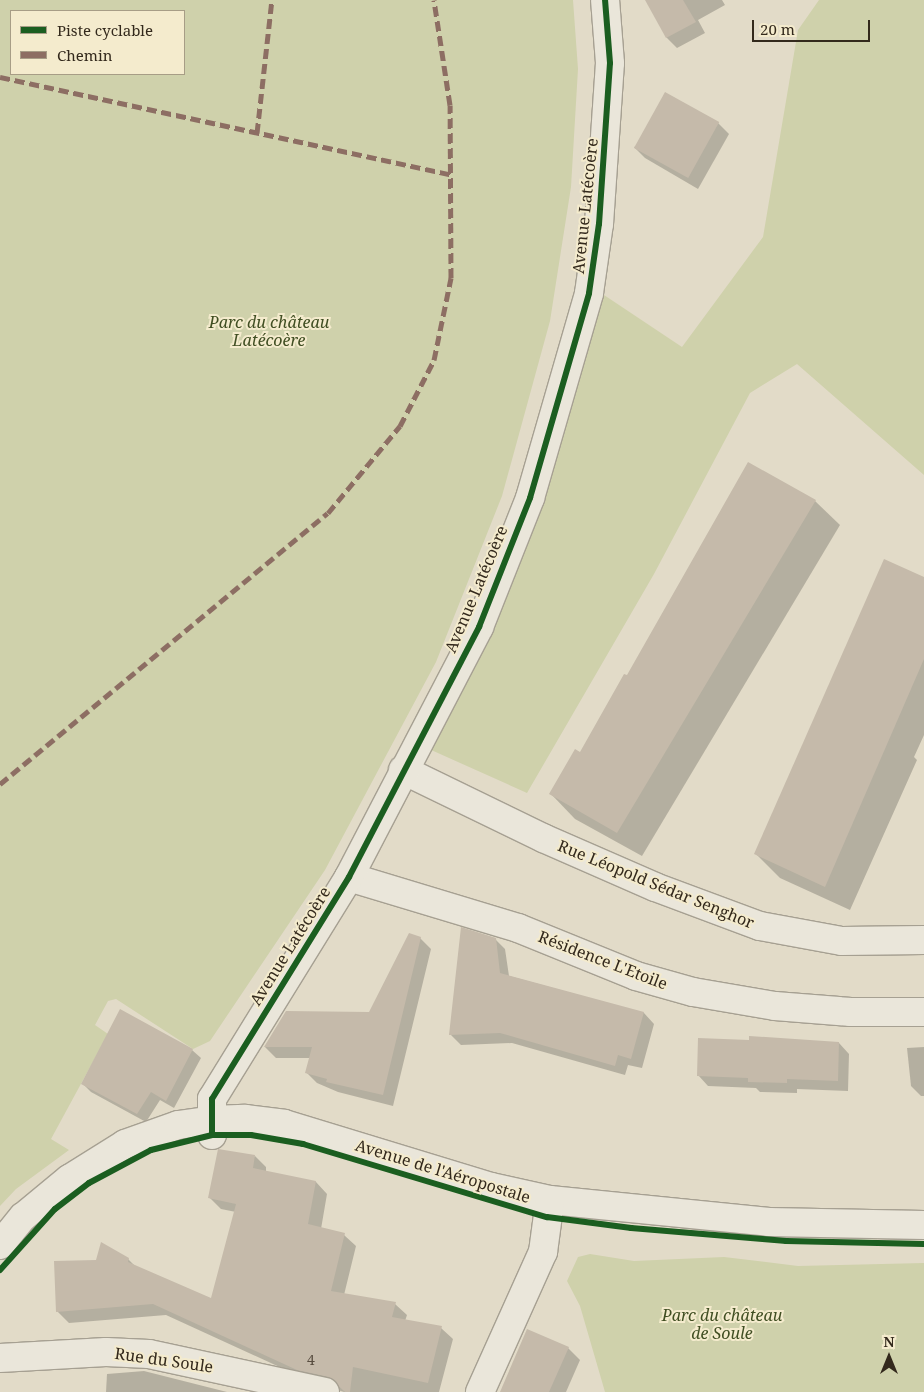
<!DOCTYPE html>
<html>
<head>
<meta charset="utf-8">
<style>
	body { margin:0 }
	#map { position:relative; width:924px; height:1392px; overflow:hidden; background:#e2dbc8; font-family:"Noto Serif",serif }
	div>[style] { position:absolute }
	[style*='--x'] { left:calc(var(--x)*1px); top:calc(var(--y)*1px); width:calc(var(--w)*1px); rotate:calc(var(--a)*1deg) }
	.green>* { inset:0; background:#cfd1ab }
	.shadow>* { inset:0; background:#0003 }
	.building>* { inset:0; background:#c5baaa; transform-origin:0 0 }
	.roads { filter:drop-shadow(1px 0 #a6a092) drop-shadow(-1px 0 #a6a092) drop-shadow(0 1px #a6a092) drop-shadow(0 -1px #a6a092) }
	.minor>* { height:28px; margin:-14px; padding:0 14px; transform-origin:14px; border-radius:14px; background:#eae6da }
	.quiet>* { height:5px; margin-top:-2.5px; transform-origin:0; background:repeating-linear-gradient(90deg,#8d6e63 0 10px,transparent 0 15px) }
	.cycleway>* { height:6px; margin:-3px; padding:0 3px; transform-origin:3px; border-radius:3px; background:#1b5e20 }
	span { translate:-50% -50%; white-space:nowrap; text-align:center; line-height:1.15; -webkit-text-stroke:4px #f4ebcd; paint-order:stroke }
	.number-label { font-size:14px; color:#584d40 }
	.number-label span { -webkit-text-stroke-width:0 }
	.street-label { font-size:16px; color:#33291c }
	.park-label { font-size:16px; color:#414f23; font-style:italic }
	.legend { position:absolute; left:10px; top:10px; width:175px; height:65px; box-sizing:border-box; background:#f4ebcd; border:1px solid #a79d86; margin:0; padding:6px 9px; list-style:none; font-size:15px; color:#33291c }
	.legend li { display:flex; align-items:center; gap:10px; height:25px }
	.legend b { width:25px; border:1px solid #a79d86 }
	.north { position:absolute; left:864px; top:1332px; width:50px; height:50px; -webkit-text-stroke:4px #f4ebcd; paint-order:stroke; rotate:0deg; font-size:14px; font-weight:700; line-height:20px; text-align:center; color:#33291c }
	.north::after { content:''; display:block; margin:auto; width:18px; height:22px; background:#33291c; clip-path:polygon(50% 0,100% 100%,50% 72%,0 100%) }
	.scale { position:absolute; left:752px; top:20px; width:118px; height:22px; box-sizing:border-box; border:2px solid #33291c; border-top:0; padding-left:6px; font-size:15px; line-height:18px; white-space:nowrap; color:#33291c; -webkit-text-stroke:4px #f4ebcd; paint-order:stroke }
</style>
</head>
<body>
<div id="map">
	<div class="green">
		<i style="clip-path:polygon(evenodd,0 0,573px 0,578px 69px,571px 187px,550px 321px,502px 496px,436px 662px,325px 870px,210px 1041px,193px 1049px,116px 999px,108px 1001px,95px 1025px,108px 1034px,51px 1139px,69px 1150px,16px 1189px,0 1206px,0 0,11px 11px,184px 11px,184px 74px,11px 74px,11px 11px)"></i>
		<i style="clip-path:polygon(819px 0,924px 0,924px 475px,797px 364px,750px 393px,654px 574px,527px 793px,429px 749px,520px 563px,604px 295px,682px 347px,763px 237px,798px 30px)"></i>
		<i style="clip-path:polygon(590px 1254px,634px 1261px,724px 1257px,798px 1266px,924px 1263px,924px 1392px,605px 1392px,580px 1306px,567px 1281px,578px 1257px)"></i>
	</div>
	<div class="shadow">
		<i style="clip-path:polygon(647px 0,722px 0,725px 5px,698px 20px,705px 33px,677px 48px,667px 38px)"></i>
		<i style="clip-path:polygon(718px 123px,729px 134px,698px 189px,645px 158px,634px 147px)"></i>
		<i style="clip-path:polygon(815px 501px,840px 525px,642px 856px,575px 819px,551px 794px,581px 753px)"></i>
		<i style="clip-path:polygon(924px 578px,924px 735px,914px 757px,917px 760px,850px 910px,780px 878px,756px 854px)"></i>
		<i style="clip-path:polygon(420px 938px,431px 949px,393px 1106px,338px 1092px,317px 1083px,306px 1072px,310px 1058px,276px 1058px,265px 1047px,287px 1012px,370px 1013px)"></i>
		<i style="clip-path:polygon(495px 939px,505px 949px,509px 976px,644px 1013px,654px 1024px,642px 1068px,628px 1065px,625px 1075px,512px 1043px,461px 1045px,451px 1035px)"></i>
		<i style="clip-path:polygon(839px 1043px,849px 1054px,848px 1091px,797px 1089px,797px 1093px,760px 1092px,756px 1088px,708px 1086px,698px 1075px)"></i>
		<i style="clip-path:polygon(924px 1047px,924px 1096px,921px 1096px,911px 1086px,907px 1048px)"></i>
		<i style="clip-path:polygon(192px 1050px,201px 1058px,174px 1108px,160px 1100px,146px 1122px,91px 1092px,83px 1084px)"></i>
		<i style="clip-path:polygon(255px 1156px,266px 1167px,266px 1172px,316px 1182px,327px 1194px,321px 1229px,344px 1235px,356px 1246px,344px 1295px,395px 1304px,407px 1315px,405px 1321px,441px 1328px,453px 1339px,439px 1392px,344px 1392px,310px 1381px,166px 1315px,69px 1323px,57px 1311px,128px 1259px,135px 1266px,212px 1300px,236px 1212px,221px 1209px,209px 1197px)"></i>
		<i style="clip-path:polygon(568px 1348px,580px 1360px,566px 1392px,501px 1392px)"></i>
		<i style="clip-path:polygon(144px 1371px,227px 1392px,106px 1392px,107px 1374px)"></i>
	</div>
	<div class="building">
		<i style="clip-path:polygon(645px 0,683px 0,696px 22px,666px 38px)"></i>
		<i style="left:665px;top:92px;width:62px;height:64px;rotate:29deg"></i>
		<i style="clip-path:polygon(748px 462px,816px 500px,617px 833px,549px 794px,575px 749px,580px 752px,624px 674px,627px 675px)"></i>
		<i style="clip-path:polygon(884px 559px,924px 577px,924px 659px,825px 887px,754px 854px)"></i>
		<i style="clip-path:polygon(461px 927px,496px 938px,500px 973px,644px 1012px,631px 1059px,618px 1055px,615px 1066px,500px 1033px,449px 1035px)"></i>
		<i style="clip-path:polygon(409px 933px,421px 937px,383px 1095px,326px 1082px,327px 1079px,305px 1073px,312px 1047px,264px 1047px,286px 1011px,369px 1012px)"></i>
		<i style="clip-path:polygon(120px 1009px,193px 1049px,166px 1101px,151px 1092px,137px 1114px,81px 1084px)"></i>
		<i style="clip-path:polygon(749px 1036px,839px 1042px,838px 1081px,787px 1079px,787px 1083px,748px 1082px,748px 1078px,697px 1076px,698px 1038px,749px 1040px)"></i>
		<i style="clip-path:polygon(218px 1149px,255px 1155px,253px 1168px,316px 1181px,308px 1224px,345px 1233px,331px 1291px,396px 1302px,392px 1317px,442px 1326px,428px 1383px,353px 1367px,350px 1392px,345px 1392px,329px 1377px,297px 1370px,153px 1304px,56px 1312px,54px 1261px,96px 1260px,101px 1242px,129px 1258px,128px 1262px,211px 1298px,236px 1204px,208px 1198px)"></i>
		<i style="clip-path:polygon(527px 1329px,569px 1347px,549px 1392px,500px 1392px)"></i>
	</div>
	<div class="roads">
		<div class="minor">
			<i style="--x:403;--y:770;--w:156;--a:25.9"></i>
			<i style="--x:543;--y:838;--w:122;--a:23.6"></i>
			<i style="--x:655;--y:887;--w:112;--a:20.4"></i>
			<i style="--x:760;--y:926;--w:83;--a:10.4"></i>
			<i style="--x:842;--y:941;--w:82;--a:-0.7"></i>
			<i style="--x:349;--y:877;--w:177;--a:16.8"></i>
			<i style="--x:518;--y:928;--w:127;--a:22.1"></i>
			<i style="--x:636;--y:976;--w:59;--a:15.7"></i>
			<i style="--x:693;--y:992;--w:83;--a:9.7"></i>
			<i style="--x:775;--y:1006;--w:76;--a:4.5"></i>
			<i style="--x:851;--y:1012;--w:73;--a:0"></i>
			<i style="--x:212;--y:1135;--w:36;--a:-90"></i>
			<i style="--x:212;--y:1099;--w:261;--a:-58.3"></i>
			<i style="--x:349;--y:877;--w:282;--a:-62.5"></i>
			<i style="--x:479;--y:627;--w:139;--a:-68.4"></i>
			<i style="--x:530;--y:498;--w:213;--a:-73.9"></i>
			<i style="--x:589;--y:293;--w:70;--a:-81.8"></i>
			<i style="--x:599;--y:224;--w:161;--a:-86.1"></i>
			<i style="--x:610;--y:63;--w:63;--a:-94.5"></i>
			<i style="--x:0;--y:1245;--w:36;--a:-51"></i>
			<i style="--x:23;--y:1217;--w:60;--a:-39.6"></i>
			<i style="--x:69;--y:1179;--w:66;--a:-32"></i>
			<i style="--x:125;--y:1144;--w:56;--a:-19.7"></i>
			<i style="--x:178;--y:1125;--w:34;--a:-8"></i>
			<i style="--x:212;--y:1120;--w:33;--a:-2"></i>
			<i style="--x:245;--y:1119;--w:39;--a:7"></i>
			<i style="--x:284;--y:1124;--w:216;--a:16.9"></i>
			<i style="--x:491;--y:1187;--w:60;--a:12.4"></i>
			<i style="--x:550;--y:1200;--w:220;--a:5.7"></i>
			<i style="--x:769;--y:1222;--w:155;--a:1.1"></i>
			<i style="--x:0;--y:1358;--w:106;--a:-3.2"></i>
			<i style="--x:106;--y:1352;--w:43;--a:2.7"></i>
			<i style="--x:149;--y:1354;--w:180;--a:12.2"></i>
			<i style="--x:480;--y:1392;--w:154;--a:-65.8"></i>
			<i style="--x:543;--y:1252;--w:52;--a:-82.3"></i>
		</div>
	</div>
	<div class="quiet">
		<i style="--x:0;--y:77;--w:463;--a:12.2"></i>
		<i style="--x:257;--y:133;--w:134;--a:-83.6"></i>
		<i style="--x:0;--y:784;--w:425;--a:-39.6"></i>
		<i style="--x:328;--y:513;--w:113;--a:-50.4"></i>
		<i style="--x:400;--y:426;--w:74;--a:-62.7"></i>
		<i style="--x:434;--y:360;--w:84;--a:-78.3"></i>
		<i style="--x:451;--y:278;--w:173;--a:-90.3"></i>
		<i style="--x:450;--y:105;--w:106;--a:-98.7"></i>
	</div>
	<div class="cycleway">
		<i style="--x:212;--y:1135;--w:36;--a:-90"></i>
		<i style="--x:212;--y:1099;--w:261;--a:-58.3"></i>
		<i style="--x:349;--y:877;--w:282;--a:-62.5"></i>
		<i style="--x:479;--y:627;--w:139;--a:-68.4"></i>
		<i style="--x:530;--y:498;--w:213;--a:-73.9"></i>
		<i style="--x:589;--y:293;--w:70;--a:-81.8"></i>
		<i style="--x:599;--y:224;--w:161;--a:-86.1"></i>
		<i style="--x:610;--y:63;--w:63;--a:-94.5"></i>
		<i style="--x:0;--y:1270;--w:82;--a:-48"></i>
		<i style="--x:55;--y:1209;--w:43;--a:-37.4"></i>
		<i style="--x:89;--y:1183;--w:70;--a:-28"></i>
		<i style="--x:151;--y:1150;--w:63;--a:-13.8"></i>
		<i style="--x:212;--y:1135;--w:39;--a:0"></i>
		<i style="--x:251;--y:1135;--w:53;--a:9.8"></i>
		<i style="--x:303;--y:1144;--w:255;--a:16.7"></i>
		<i style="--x:547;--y:1217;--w:85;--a:7.5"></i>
		<i style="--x:631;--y:1228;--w:156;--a:4.8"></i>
		<i style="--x:786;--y:1241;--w:138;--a:1.2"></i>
	</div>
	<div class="number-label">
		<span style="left:311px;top:1360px">4</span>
	</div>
	<div class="street-label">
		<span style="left:585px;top:206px;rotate:-84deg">Avenue Latécoère</span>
		<span style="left:476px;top:589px;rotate:-67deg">Avenue Latécoère</span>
		<span style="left:656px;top:884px;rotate:22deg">Rue Léopold Sédar Senghor</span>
		<span style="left:290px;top:946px;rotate:-58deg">Avenue Latécoère</span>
		<span style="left:603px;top:960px;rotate:21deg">Résidence L'Etoile</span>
		<span style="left:443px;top:1171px;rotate:17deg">Avenue de l'Aéropostale</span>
		<span style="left:164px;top:1360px;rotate:8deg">Rue du Soule</span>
	</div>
	<div class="park-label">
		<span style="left:269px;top:331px">Parc du château<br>Latécoère</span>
		<span style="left:722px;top:1324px">Parc du château<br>de Soule</span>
	</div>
	<ul class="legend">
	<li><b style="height:6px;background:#1b5e20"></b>Piste cyclable</li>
	<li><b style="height:6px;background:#8d6e63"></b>Chemin</li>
	</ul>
	<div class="north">N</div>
	<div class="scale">20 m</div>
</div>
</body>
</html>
